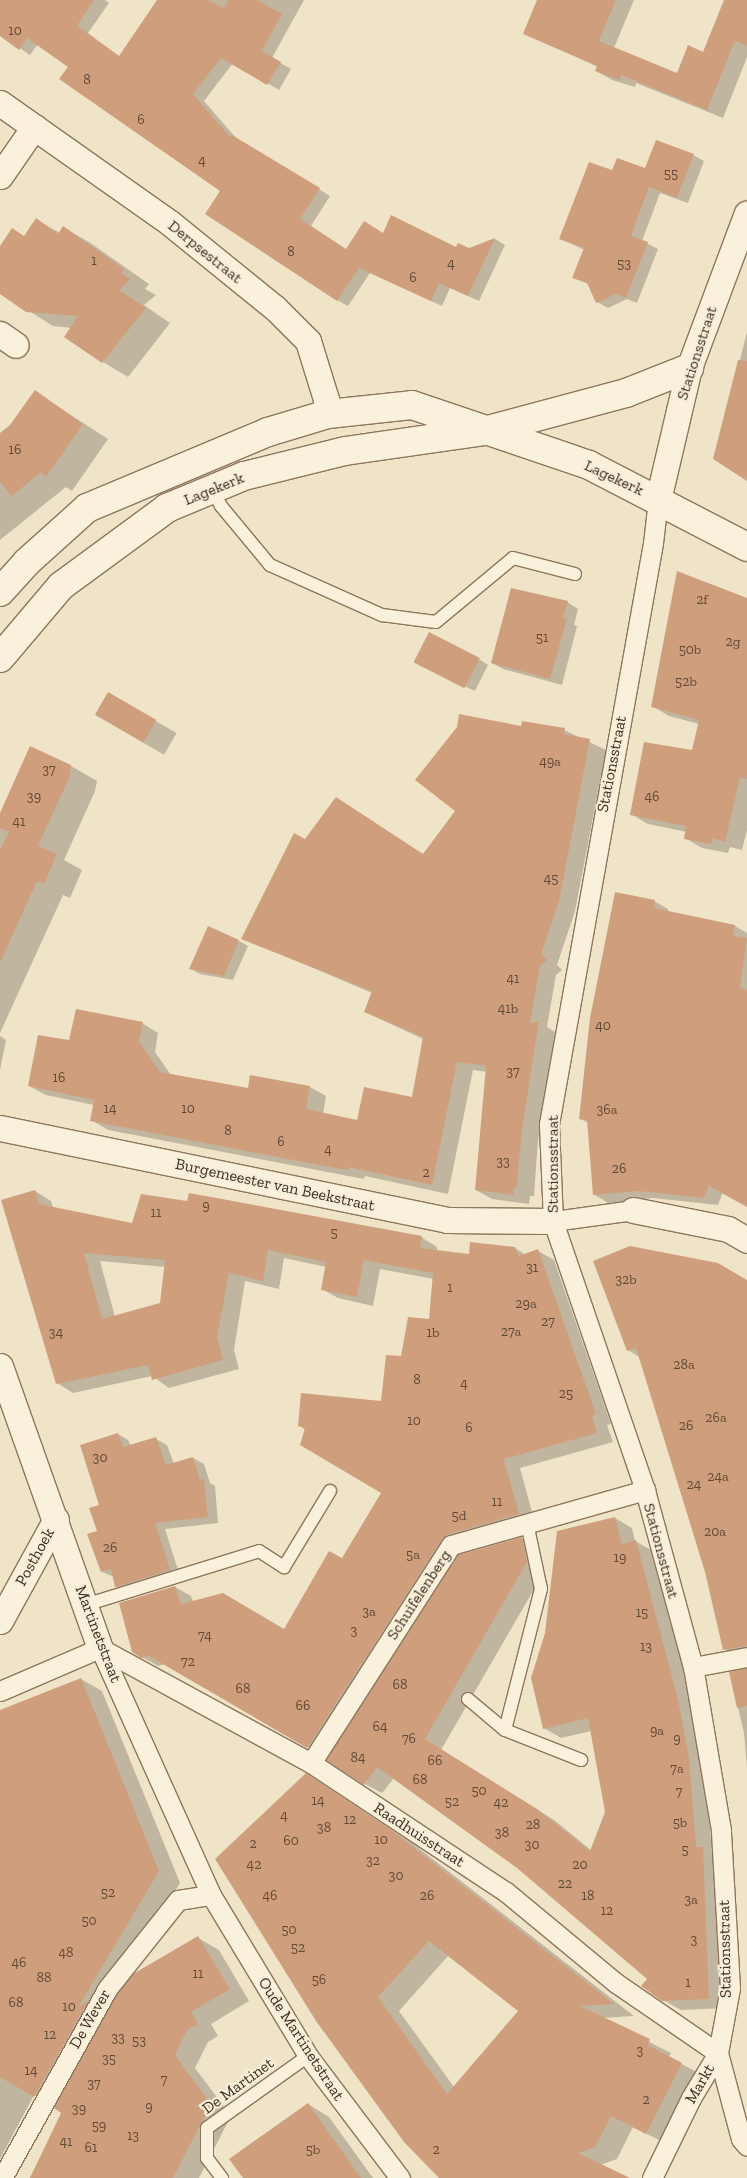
<!DOCTYPE html>
<html>
<head>
<meta charset="utf-8">
<style>
	body { margin:0 }
	#map { position:relative; width:747px; height:2178px; overflow:hidden; background:#f0e4c8; font-family:"Zilla Slab",serif }
	div>[style] { position:absolute }
	[style*='--x'] { left:calc(var(--x)*1px); top:calc(var(--y)*1px); width:calc(var(--w)*1px); rotate:calc(var(--a)*1deg) }
	.shadow>* { inset:0; background:#0003; transform-origin:0 0 }
	.building>* { inset:0; background:#cf9f7d; transform-origin:0 0 }
	.roads { filter:drop-shadow(1px 0 #8d765c) drop-shadow(-1px 0 #8d765c) drop-shadow(0 1px #8d765c) drop-shadow(0 -1px #8d765c) }
	.service>* { height:12px; margin:-6px; padding:0 6px; transform-origin:6px; border-radius:6px; background:#faf1dc }
	.pedestrian>* { height:19px; margin:-9.5px; padding:0 9.5px; transform-origin:9.5px; border-radius:9.5px; background:#faf1dc }
	.minor>* { height:25px; margin:-12.5px; padding:0 12.5px; transform-origin:12.5px; border-radius:12.5px; background:#faf1dc }
	.tertiary>* { height:28px; margin:-14px; padding:0 14px; transform-origin:14px; border-radius:14px; background:#faf1dc }
	span { translate:-50% -50%; white-space:nowrap; text-align:center; line-height:1.15; -webkit-text-stroke:4.5px #f7eed8; paint-order:stroke }
	.number-label { font-size:14px; color:#624a37 }
	.number-label span { -webkit-text-stroke-width:0 }
	.street-label { font-size:16px; color:#3d2e20 }
</style>
</head>
<body>
<div id="map">
	<div class="shadow">
		<i style="clip-path:polygon(0 0,105px 0,109px 3px,88px 33px,120px 57px,158px 0,304px 0,272px 58px,291px 69px,279px 90px,233px 63px,204px 101px,236px 138px,330px 196px,311px 226px,347px 250px,384px 235px,457px 249px,469px 249px,495px 239px,505px 245px,479px 301px,450px 288px,442px 306px,370px 273px,348px 306px,337px 300px,222px 191px,69px 67px,38px 44px,30px 55px,0 35px)"></i>
		<i style="clip-path:polygon(539px 0,634px 0,614px 48px,677px 75px,704px 53px,725px 0,747px 0,747px 57px,723px 118px,636px 83px,635px 87px,612px 80px,596px 71px,598px 67px,525px 33px)"></i>
		<i style="clip-path:polygon(693px 155px,704px 161px,688px 203px,660px 193px,642px 241px,658px 249px,637px 303px,627px 299px,608px 308px,597px 302px,590px 285px,574px 277px,584px 250px,560px 238px,613px 172px,646px 170px)"></i>
		<i style="clip-path:polygon(37px 220px,60px 233px,64px 228px,89px 242px,149px 284px,145px 289px,156px 295px,144px 305px,170px 323px,128px 377px,103px 362px,72px 328px,53px 326px,0 293px,0 248px,25px 237px)"></i>
		<i style="clip-path:polygon(747px 332px,747px 478px,715px 459px)"></i>
		<i style="clip-path:polygon(35px 392px,108px 439px,72px 491px,66px 487px,0 540px,0 435px,11px 426px)"></i>
		<i style="clip-path:polygon(747px 599px,747px 830px,742px 850px,730px 847px,728px 853px,702px 848px,685px 838px,687px 832px,648px 824px,631px 814px,693px 752px,699px 724px,669px 716px,652px 706px)"></i>
		<i style="clip-path:polygon(567px 602px,578px 609px,574px 625px,577px 626px,562px 685px,503px 669px,492px 663px)"></i>
		<i style="clip-path:polygon(479px 659px,488px 665px,475px 691px,415px 663px)"></i>
		<i style="left:109px;top:694px;width:78px;height:25px;rotate:30deg"></i>
		<i style="clip-path:polygon(522px 728px,564px 730px,606px 750px,575px 911px,557px 965px,562px 970px,556px 975px,547px 1027px,555px 1032px,538px 1140px,534px 1196px,530px 1196px,529px 1204px,492px 1199px,476px 1190px,487px 1072px,473px 1070px,448px 1194px,365px 1176px,364px 1179px,108px 1130px,91px 1120px,94px 1105px,46px 1095px,29px 1086px,70px 1041px,142px 1023px,158px 1033px,155px 1052px,171px 1075px,249px 1090px,251px 1076px,310px 1087px,326px 1096px,323px 1114px,358px 1122px,413px 1099px,423px 1039px,365px 1012px,372px 993px,243px 938px,306px 841px,423px 854px)"></i>
		<i style="clip-path:polygon(71px 766px,97px 781px,95px 791px,64px 860px,82px 870px,70px 898px,63px 895px,0 1033px,0 815px)"></i>
		<i style="clip-path:polygon(654px 901px,668px 909px,668px 912px,735px 926px,747px 933px,747px 1206px,723px 1192px,718px 1205px,653px 1198px,608px 1203px,595px 1195px,589px 1123px,580px 1119px)"></i>
		<i style="clip-path:polygon(239px 941px,248px 946px,233px 980px,200px 974px,191px 969px)"></i>
		<i style="clip-path:polygon(0 1036px,6px 1040px,0 1070px)"></i>
		<i style="clip-path:polygon(evenodd,35px 1191px,51px 1201px,53px 1208px,133px 1225px,421px 1237px,437px 1247px,437px 1251px,470px 1255px,515px 1248px,526px 1255px,538px 1251px,554px 1260px,611px 1424px,607px 1425px,613px 1442px,520px 1468px,535px 1523px,458px 1548px,324px 1756px,166px 1664px,158px 1666px,133px 1652px,175px 1587px,191px 1596px,193px 1602px,284px 1631px,343px 1560px,383px 1493px,299px 1425px,382px 1403px,402px 1357px,430px 1321px,434px 1279px,380px 1269px,373px 1306px,338px 1298px,322px 1289px,326px 1267px,284px 1258px,279px 1289px,245px 1281px,234px 1350px,239px 1369px,169px 1388px,152px 1376px,73px 1393px,57px 1383px,35px 1191px,100px 1261px,166px 1267px,161px 1304px,115px 1317px,100px 1261px)"></i>
		<i style="clip-path:polygon(747px 1281px,747px 1657px,739px 1658px,725px 1649px,706px 1572px,641px 1358px,628px 1350px)"></i>
		<i style="clip-path:polygon(118px 1434px,128px 1440px,131px 1446px,156px 1439px,167px 1445px,174px 1464px,193px 1458px,204px 1464px,210px 1483px,215px 1486px,218px 1523px,165px 1529px,180px 1576px,127px 1593px,116px 1586px,114px 1577px,102px 1572px,98px 1532px,101px 1506px)"></i>
		<i style="clip-path:polygon(615px 1518px,632px 1528px,635px 1541px,653px 1551px,695px 1711px,706px 1769px,712px 1854px,719px 1858px,726px 2008px,681px 2010px,663px 2000px,649px 1979px,517px 1867px,394px 1778px,382px 1793px,365px 1784px,521px 1538px,539px 1548px,544px 1572px,441px 1750px,554px 1820px,591px 1850px,606px 1812px,591px 1731px,561px 1738px,544px 1728px)"></i>
		<i style="clip-path:polygon(747px 1669px,747px 1768px,744px 1733px,730px 1673px)"></i>
		<i style="clip-path:polygon(81px 1679px,102px 1691px,180px 1883px,103px 2011px,108px 2014px,198px 1938px,219px 1950px,249px 2001px,211px 2024px,218px 2036px,208px 2042px,195px 2068px,231px 2116px,199px 2178px,30px 2178px,63px 2112px,34px 2095px,0 2159px,0 1712px)"></i>
		<i style="clip-path:polygon(evenodd,306px 1775px,412px 1843px,634px 2016px,602px 2018px,671px 2053px,669px 2057px,704px 2076px,669px 2145px,633px 2127px,617px 2159px,600px 2165px,627px 2178px,441px 2178px,404px 2141px,306px 1775px,449px 1955px,520px 2011px,454px 2087px,399px 2011px,449px 1955px)"></i>
		<i style="clip-path:polygon(308px 2104px,329px 2117px,373px 2178px,245px 2178px)"></i>
	</div>
	<div class="building">
		<i style="clip-path:polygon(0 0,94px 0,77px 26px,119px 56px,157px 0,208px 0,224px 8px,228px 0,257px 0,282px 14px,262px 51px,281px 62px,267px 85px,221px 58px,193px 94px,230px 137px,232px 135px,320px 188px,300px 219px,346px 249px,364px 221px,383px 233px,391px 215px,456px 247px,458px 243px,469px 248px,495px 238px,468px 296px,439px 283px,431px 301px,359px 268px,337px 301px,205px 214px,220px 191px,59px 79px,68px 67px,27px 38px,19px 50px,0 36px)"></i>
		<i style="clip-path:polygon(537px 0,616px 0,599px 41px,677px 73px,688px 45px,703px 52px,724px 0,747px 0,747px 46px,735px 41px,707px 110px,621px 75px,620px 80px,595px 71px,597px 66px,523px 34px)"></i>
		<i style="clip-path:polygon(656px 140px,694px 154px,677px 198px,649px 187px,631px 236px,648px 242px,626px 298px,616px 294px,596px 303px,587px 283px,572px 278px,584px 248px,559px 239px,589px 162px,612px 170px,617px 158px,645px 168px)"></i>
		<i style="clip-path:polygon(36px 218px,58px 234px,63px 226px,124px 269px,121px 273px,131px 279px,119px 290px,146px 308px,102px 363px,64px 337px,78px 316px,26px 312px,0 294px,0 246px,12px 228px,24px 236px)"></i>
		<i style="clip-path:polygon(738px 360px,747px 361px,747px 481px,713px 459px)"></i>
		<i style="clip-path:polygon(35px 390px,83px 424px,46px 477px,41px 472px,12px 496px,0 482px,0 433px,10px 425px)"></i>
		<i style="clip-path:polygon(677px 571px,747px 598px,747px 779px,740px 777px,725px 842px,713px 838px,711px 844px,684px 839px,686px 826px,630px 815px,644px 742px,692px 750px,699px 720px,651px 707px)"></i>
		<i style="clip-path:polygon(511px 588px,568px 601px,563px 618px,567px 619px,550px 679px,491px 663px)"></i>
		<i style="left:429px;top:632px;width:57px;height:34px;rotate:27deg"></i>
		<i style="left:108px;top:692px;width:56px;height:26px;rotate:30deg"></i>
		<i style="clip-path:polygon(459px 714px,521px 726px,522px 721px,565px 728px,564px 734px,590px 739px,559px 902px,541px 954px,547px 960px,540px 966px,530px 1023px,539px 1021px,522px 1130px,517px 1187px,514px 1187px,513px 1195px,475px 1190px,486px 1066px,457px 1062px,432px 1185px,349px 1167px,348px 1170px,335px 1168px,90px 1121px,94px 1100px,28px 1086px,38px 1035px,69px 1040px,76px 1009px,143px 1022px,139px 1041px,160px 1072px,248px 1088px,250px 1075px,310px 1086px,306px 1109px,357px 1120px,364px 1087px,412px 1097px,423px 1037px,364px 1012px,372px 991px,241px 939px,294px 833px,305px 839px,336px 797px,423px 854px,455px 811px,415px 780px,457px 727px)"></i>
		<i style="clip-path:polygon(30px 746px,71px 765px,70px 776px,38px 846px,57px 854px,44px 884px,37px 881px,0 963px,0 850px,9px 832px,0 828px,0 813px)"></i>
		<i style="clip-path:polygon(615px 892px,655px 900px,654px 908px,735px 925px,733px 936px,747px 938px,740px 988px,747px 990px,747px 1207px,709px 1186px,704px 1198px,638px 1191px,593px 1195px,587px 1120px,579px 1119px,590px 1018px)"></i>
		<i style="clip-path:polygon(208px 926px,239px 940px,224px 976px,189px 969px)"></i>
		<i style="clip-path:polygon(evenodd,35px 1190px,39px 1204px,132px 1223px,141px 1194px,187px 1201px,189px 1193px,422px 1236px,420px 1248px,469px 1254px,470px 1242px,515px 1247px,519px 1256px,538px 1249px,596px 1414px,592px 1416px,597px 1433px,504px 1459px,519px 1514px,448px 1534px,442px 1539px,307px 1748px,149px 1656px,141px 1658px,132px 1652px,119px 1603px,175px 1586px,181px 1604px,223px 1593px,284px 1629px,329px 1551px,342px 1558px,381px 1493px,300px 1445px,305px 1428px,298px 1426px,301px 1393px,381px 1401px,386px 1355px,401px 1356px,408px 1317px,429px 1319px,433px 1273px,364px 1260px,357px 1297px,321px 1290px,326px 1262px,268px 1250px,263px 1281px,229px 1273px,217px 1337px,223px 1360px,152px 1380px,148px 1365px,56px 1384px,1px 1200px,35px 1190px,84px 1253px,165px 1260px,160px 1303px,102px 1319px,84px 1253px)"></i>
		<i style="clip-path:polygon(630px 1246px,718px 1263px,747px 1280px,747px 1646px,723px 1650px,705px 1572px,636px 1348px,627px 1351px,593px 1261px)"></i>
		<i style="clip-path:polygon(118px 1433px,123px 1447px,156px 1437px,166px 1465px,193px 1457px,200px 1480px,204px 1479px,208px 1517px,155px 1523px,170px 1570px,115px 1587px,111px 1569px,101px 1572px,87px 1534px,97px 1531px,89px 1508px,99px 1505px,80px 1445px)"></i>
		<i style="clip-path:polygon(615px 1517px,622px 1544px,636px 1540px,678px 1700px,689px 1758px,696px 1847px,703px 1847px,709px 1999px,662px 2001px,641px 1986px,647px 1979px,517px 1868px,377px 1767px,364px 1785px,326px 1760px,458px 1555px,522px 1537px,527px 1562px,425px 1739px,537px 1809px,590px 1851px,605px 1812px,588px 1718px,543px 1729px,531px 1678px,545px 1633px,557px 1531px)"></i>
		<i style="clip-path:polygon(747px 1668px,747px 1706px,737px 1708px,729px 1672px)"></i>
		<i style="clip-path:polygon(81px 1678px,159px 1871px,79px 2006px,88px 2001px,34px 2097px,0 2077px,0 1710px)"></i>
		<i style="clip-path:polygon(evenodd,306px 1773px,390px 1829px,614px 2004px,580px 2006px,650px 2039px,648px 2045px,682px 2063px,646px 2134px,611px 2116px,595px 2147px,578px 2153px,630px 2178px,439px 2178px,404px 2142px,316px 2021px,215px 1859px,306px 1773px,429px 1941px,518px 2011px,447px 2094px,378px 1997px,429px 1941px)"></i>
		<i style="clip-path:polygon(198px 1936px,230px 1989px,191px 2012px,198px 2024px,187px 2030px,175px 2055px,211px 2104px,173px 2178px,30px 2178px,61px 2113px,54px 2108px,116px 1995px,133px 1974px)"></i>
		<i style="clip-path:polygon(308px 2103px,361px 2178px,243px 2178px,229px 2159px)"></i>
	</div>
	<div class="roads">
		<div class="service">
			<i style="--x:212;--y:489;--w:19;--a:62"></i>
			<i style="--x:221;--y:506;--w:77;--a:50.3"></i>
			<i style="--x:270;--y:565;--w:123;--a:24.1"></i>
			<i style="--x:382;--y:615;--w:54;--a:7.4"></i>
			<i style="--x:436;--y:622;--w:100;--a:-39.7"></i>
			<i style="--x:513;--y:558;--w:64;--a:14.5"></i>
			<i style="--x:85;--y:1605;--w:182;--a:-17.2"></i>
			<i style="--x:259;--y:1551;--w:30;--a:33"></i>
			<i style="--x:284;--y:1567;--w:89;--a:-58.8"></i>
			<i style="--x:468;--y:1699;--w:48;--a:40"></i>
			<i style="--x:505;--y:1730;--w:82;--a:21.5"></i>
			<i style="--x:505;--y:1730;--w:146;--a:-75.7"></i>
			<i style="--x:541;--y:1589;--w:67;--a:-102"></i>
			<i style="--x:222;--y:2178;--w:25;--a:-127"></i>
			<i style="--x:207;--y:2158;--w:30;--a:-90"></i>
			<i style="--x:207;--y:2128;--w:124;--a:-35.5"></i>
		</div>
		<div class="pedestrian">
			<i style="--x:553;--y:1221;--w:81;--a:-7.8"></i>
			<i style="--x:100;--y:1648;--w:240;--a:28.6"></i>
			<i style="--x:311;--y:1763;--w:234;--a:33.5"></i>
			<i style="--x:506;--y:1892;--w:143;--a:39.6"></i>
			<i style="--x:616;--y:1983;--w:124;--a:34.5"></i>
			<i style="--x:100;--y:1648;--w:271;--a:65.8"></i>
			<i style="--x:211;--y:1895;--w:188;--a:58.9"></i>
			<i style="--x:308;--y:2056;--w:153;--a:53"></i>
			<i style="--x:693;--y:1667;--w:55;--a:-10.5"></i>
			<i style="--x:0;--y:1691;--w:109;--a:-23.3"></i>
			<i style="--x:311;--y:1763;--w:259;--a:-57.3"></i>
			<i style="--x:451;--y:1545;--w:202;--a:-15.8"></i>
			<i style="--x:718;--y:2053;--w:89;--a:75"></i>
			<i style="--x:741;--y:2139;--w:9;--a:49"></i>
			<i style="--x:2;--y:2178;--w:216;--a:-60.9"></i>
			<i style="--x:107;--y:1989;--w:114;--a:-51.4"></i>
			<i style="--x:178;--y:1900;--w:33;--a:-9"></i>
			<i style="--x:652;--y:2178;--w:89;--a:-64"></i>
			<i style="--x:691;--y:2098;--w:52;--a:-59"></i>
			<i style="--x:718;--y:2053;--w:66;--a:-79.5"></i>
			<i style="--x:730;--y:1988;--w:158;--a:-93.3"></i>
			<i style="--x:721;--y:1830;--w:165;--a:-99.7"></i>
			<i style="--x:693;--y:1667;--w:183;--a:-105.2"></i>
			<i style="--x:645;--y:1490;--w:284;--a:-108.9"></i>
			<i style="--x:553;--y:1221;--w:97;--a:-92.4"></i>
			<i style="--x:549;--y:1124;--w:590;--a:-79.85"></i>
			<i style="--x:653;--y:543;--w:43;--a:-83.4"></i>
		</div>
		<div class="minor">
			<i style="--x:0;--y:103;--w:208;--a:35.2"></i>
			<i style="--x:170;--y:223;--w:135;--a:39"></i>
			<i style="--x:275;--y:308;--w:47;--a:45"></i>
			<i style="--x:308;--y:341;--w:61;--a:72.8"></i>
			<i style="--x:326;--y:399;--w:15;--a:82"></i>
			<i style="--x:0;--y:176;--w:60;--a:-55.2"></i>
			<i style="--x:0;--y:334;--w:19;--a:35"></i>
			<i style="--x:658;--y:500;--w:136;--a:-76.8"></i>
			<i style="--x:689;--y:368;--w:165;--a:-69.5"></i>
			<i style="--x:0;--y:1128;--w:456;--a:11.6"></i>
			<i style="--x:447;--y:1220;--w:106;--a:0.5"></i>
			<i style="--x:633;--y:1210;--w:97;--a:11.3"></i>
			<i style="--x:728;--y:1229;--w:22;--a:30"></i>
			<i style="--x:0;--y:1366;--w:299;--a:70.5"></i>
			<i style="--x:0;--y:1621;--w:116;--a:-61.2"></i>
		</div>
		<div class="tertiary">
			<i style="--x:0;--y:592;--w:40;--a:-48"></i>
			<i style="--x:27;--y:562;--w:81;--a:-42"></i>
			<i style="--x:87;--y:508;--w:196;--a:-22.8"></i>
			<i style="--x:268;--y:432;--w:63;--a:-16.7"></i>
			<i style="--x:328;--y:414;--w:84;--a:-6.1"></i>
			<i style="--x:412;--y:405;--w:187;--a:18.7"></i>
			<i style="--x:589;--y:465;--w:178;--a:27.4"></i>
			<i style="--x:0;--y:658;--w:94;--a:-49.7"></i>
			<i style="--x:61;--y:586;--w:132;--a:-36.3"></i>
			<i style="--x:167;--y:508;--w:83;--a:-22.6"></i>
			<i style="--x:244;--y:476;--w:104;--a:-13.9"></i>
			<i style="--x:345;--y:451;--w:140;--a:-8.2"></i>
			<i style="--x:484;--y:431;--w:147;--a:-15"></i>
			<i style="--x:626;--y:393;--w:68;--a:-21.6"></i>
		</div>
	</div>
	<div class="number-label">
		<span style="left:15px;top:31px">10</span>
		<span style="left:87px;top:80px">8</span>
		<span style="left:141px;top:120px">6</span>
		<span style="left:202px;top:161px">4</span>
		<span style="left:671px;top:174px">55</span>
		<span style="left:291px;top:252px">8</span>
		<span style="left:94px;top:261px">1</span>
		<span style="left:451px;top:264px">4</span>
		<span style="left:624px;top:264px">53</span>
		<span style="left:413px;top:278px">6</span>
		<span style="left:15px;top:450px">16</span>
		<span style="left:702px;top:600px">2f</span>
		<span style="left:542px;top:638px">51</span>
		<span style="left:733px;top:642px">2g</span>
		<span style="left:690px;top:650px">50b</span>
		<span style="left:686px;top:682px">52b</span>
		<span style="left:550px;top:762px">49a</span>
		<span style="left:49px;top:770px">37</span>
		<span style="left:34px;top:797px">39</span>
		<span style="left:652px;top:797px">46</span>
		<span style="left:19px;top:822px">41</span>
		<span style="left:551px;top:879px">45</span>
		<span style="left:513px;top:979px">41</span>
		<span style="left:508px;top:1009px">41b</span>
		<span style="left:603px;top:1026px">40</span>
		<span style="left:513px;top:1072px">37</span>
		<span style="left:59px;top:1078px">16</span>
		<span style="left:110px;top:1109px">14</span>
		<span style="left:188px;top:1109px">10</span>
		<span style="left:607px;top:1110px">36a</span>
		<span style="left:228px;top:1131px">8</span>
		<span style="left:281px;top:1142px">6</span>
		<span style="left:328px;top:1150px">4</span>
		<span style="left:503px;top:1162px">33</span>
		<span style="left:619px;top:1169px">26</span>
		<span style="left:426px;top:1173px">2</span>
		<span style="left:206px;top:1206px">9</span>
		<span style="left:156px;top:1213px">11</span>
		<span style="left:334px;top:1233px">5</span>
		<span style="left:532px;top:1268px">31</span>
		<span style="left:626px;top:1280px">32b</span>
		<span style="left:450px;top:1288px">1</span>
		<span style="left:526px;top:1304px">29a</span>
		<span style="left:548px;top:1322px">27</span>
		<span style="left:511px;top:1332px">27a</span>
		<span style="left:56px;top:1333px">34</span>
		<span style="left:433px;top:1333px">1b</span>
		<span style="left:684px;top:1365px">28a</span>
		<span style="left:417px;top:1380px">8</span>
		<span style="left:464px;top:1384px">4</span>
		<span style="left:566px;top:1394px">25</span>
		<span style="left:716px;top:1418px">26a</span>
		<span style="left:414px;top:1421px">10</span>
		<span style="left:686px;top:1426px">26</span>
		<span style="left:469px;top:1428px">6</span>
		<span style="left:100px;top:1458px">30</span>
		<span style="left:718px;top:1477px">24a</span>
		<span style="left:694px;top:1485px">24</span>
		<span style="left:497px;top:1502px">11</span>
		<span style="left:459px;top:1516px">5d</span>
		<span style="left:715px;top:1532px">20a</span>
		<span style="left:110px;top:1548px">26</span>
		<span style="left:413px;top:1555px">5a</span>
		<span style="left:620px;top:1558px">19</span>
		<span style="left:369px;top:1612px">3a</span>
		<span style="left:642px;top:1613px">15</span>
		<span style="left:354px;top:1631px">3</span>
		<span style="left:205px;top:1636px">74</span>
		<span style="left:646px;top:1647px">13</span>
		<span style="left:188px;top:1662px">72</span>
		<span style="left:400px;top:1685px">68</span>
		<span style="left:243px;top:1689px">68</span>
		<span style="left:303px;top:1706px">66</span>
		<span style="left:380px;top:1727px">64</span>
		<span style="left:657px;top:1731px">9a</span>
		<span style="left:409px;top:1739px">76</span>
		<span style="left:677px;top:1739px">9</span>
		<span style="left:358px;top:1758px">84</span>
		<span style="left:435px;top:1761px">66</span>
		<span style="left:677px;top:1769px">7a</span>
		<span style="left:420px;top:1780px">68</span>
		<span style="left:479px;top:1791px">50</span>
		<span style="left:679px;top:1792px">7</span>
		<span style="left:318px;top:1801px">14</span>
		<span style="left:452px;top:1802px">52</span>
		<span style="left:501px;top:1803px">42</span>
		<span style="left:284px;top:1816px">4</span>
		<span style="left:350px;top:1820px">12</span>
		<span style="left:680px;top:1823px">5b</span>
		<span style="left:533px;top:1825px">28</span>
		<span style="left:324px;top:1828px">38</span>
		<span style="left:502px;top:1833px">38</span>
		<span style="left:381px;top:1840px">10</span>
		<span style="left:291px;top:1841px">60</span>
		<span style="left:253px;top:1844px">2</span>
		<span style="left:532px;top:1845px">30</span>
		<span style="left:685px;top:1850px">5</span>
		<span style="left:373px;top:1861px">32</span>
		<span style="left:254px;top:1865px">42</span>
		<span style="left:580px;top:1865px">20</span>
		<span style="left:396px;top:1876px">30</span>
		<span style="left:565px;top:1884px">22</span>
		<span style="left:108px;top:1893px">52</span>
		<span style="left:270px;top:1896px">46</span>
		<span style="left:427px;top:1896px">26</span>
		<span style="left:588px;top:1896px">18</span>
		<span style="left:691px;top:1900px">3a</span>
		<span style="left:607px;top:1911px">12</span>
		<span style="left:89px;top:1921px">50</span>
		<span style="left:289px;top:1930px">50</span>
		<span style="left:694px;top:1940px">3</span>
		<span style="left:298px;top:1948px">52</span>
		<span style="left:66px;top:1953px">48</span>
		<span style="left:19px;top:1963px">46</span>
		<span style="left:198px;top:1974px">11</span>
		<span style="left:44px;top:1978px">88</span>
		<span style="left:319px;top:1980px">56</span>
		<span style="left:688px;top:1983px">1</span>
		<span style="left:16px;top:2003px">68</span>
		<span style="left:69px;top:2007px">10</span>
		<span style="left:50px;top:2035px">12</span>
		<span style="left:118px;top:2038px">33</span>
		<span style="left:139px;top:2041px">53</span>
		<span style="left:640px;top:2051px">3</span>
		<span style="left:109px;top:2059px">35</span>
		<span style="left:31px;top:2071px">14</span>
		<span style="left:164px;top:2080px">7</span>
		<span style="left:94px;top:2084px">37</span>
		<span style="left:646px;top:2100px">2</span>
		<span style="left:149px;top:2107px">9</span>
		<span style="left:79px;top:2109px">39</span>
		<span style="left:99px;top:2126px">59</span>
		<span style="left:133px;top:2136px">13</span>
		<span style="left:66px;top:2142px">41</span>
		<span style="left:91px;top:2148px">61</span>
		<span style="left:313px;top:2150px">5b</span>
		<span style="left:436px;top:2150px">2</span>
	</div>
	<div class="street-label">
		<span style="left:205px;top:252px;rotate:39deg">Derpsestraat</span>
		<span style="left:697px;top:353px;rotate:-72deg">Stationsstraat</span>
		<span style="left:614px;top:478px;rotate:25deg">Lagekerk</span>
		<span style="left:214px;top:489px;rotate:-22deg">Lagekerk</span>
		<span style="left:612px;top:764px;rotate:-79deg">Stationsstraat</span>
		<span style="left:553px;top:1164px;rotate:-90deg">Stationsstraat</span>
		<span style="left:275px;top:1185px;rotate:12deg">Burgemeester van Beekstraat</span>
		<span style="left:661px;top:1551px;rotate:75deg">Stationsstraat</span>
		<span style="left:35px;top:1557px;rotate:-61deg">Posthoek</span>
		<span style="left:419px;top:1595px;rotate:-57deg">Schuifelenberg</span>
		<span style="left:98px;top:1634px;rotate:69deg">Martinetstraat</span>
		<span style="left:419px;top:1835px;rotate:33deg">Raadhuisstraat</span>
		<span style="left:725px;top:1949px;rotate:-91deg">Stationsstraat</span>
		<span style="left:90px;top:2019px;rotate:-60deg">De Wever</span>
		<span style="left:301px;top:2039px;rotate:57deg">Oude Martinetstraat</span>
		<span style="left:700px;top:2084px;rotate:-60deg">Markt</span>
		<span style="left:238px;top:2086px;rotate:-36deg">De Martinet</span>
	</div>
</div>
</body>
</html>
